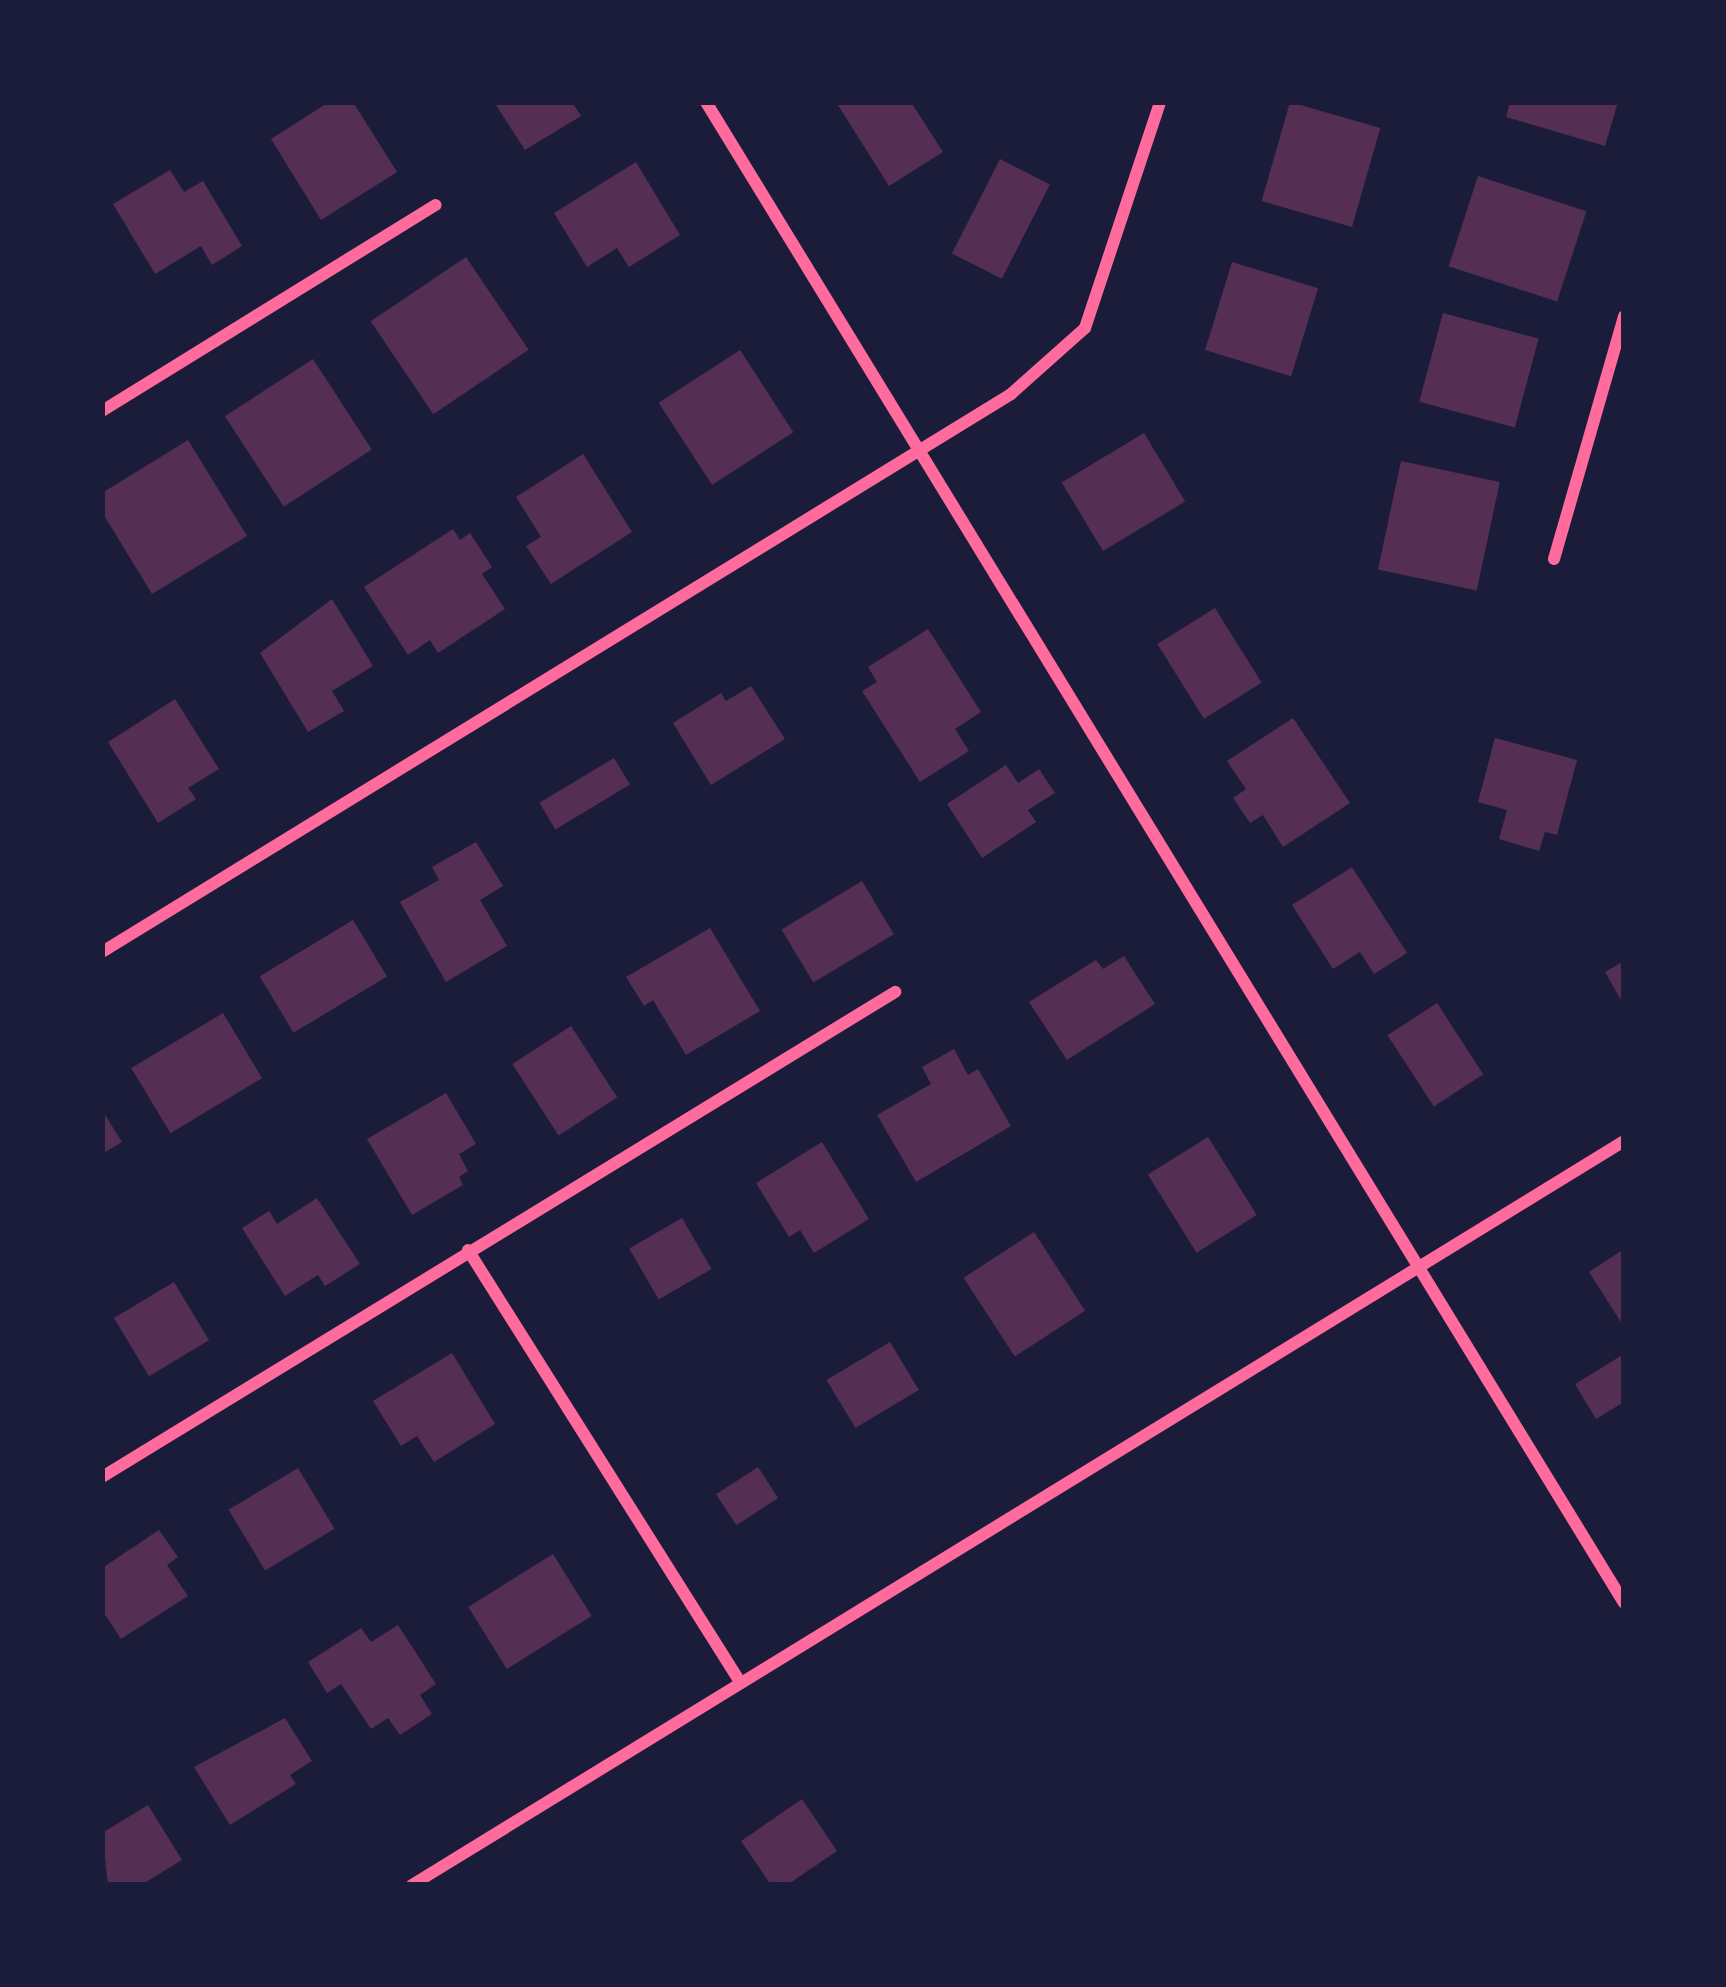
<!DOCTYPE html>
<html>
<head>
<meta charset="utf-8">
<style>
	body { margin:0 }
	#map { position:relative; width:1726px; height:1987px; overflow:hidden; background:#1b1b3a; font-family:Ubuntu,sans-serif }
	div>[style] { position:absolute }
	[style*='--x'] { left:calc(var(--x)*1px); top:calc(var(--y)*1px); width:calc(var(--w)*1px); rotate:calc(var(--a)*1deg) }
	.building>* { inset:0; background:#542f53; transform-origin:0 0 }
	.minor>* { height:12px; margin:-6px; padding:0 6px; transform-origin:6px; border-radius:6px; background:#ff6b9d }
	span { translate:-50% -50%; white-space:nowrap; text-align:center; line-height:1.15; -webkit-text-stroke:10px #1b1b3a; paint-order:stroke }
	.frame { position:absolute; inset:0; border:105px solid #1b1b3a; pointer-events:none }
</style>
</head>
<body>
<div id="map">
	<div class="building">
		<i style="clip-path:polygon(329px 102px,353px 102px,397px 172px,321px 220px,271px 139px)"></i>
		<i style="clip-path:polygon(494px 102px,572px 102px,581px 116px,525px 150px)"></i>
		<i style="clip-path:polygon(836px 102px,911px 102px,943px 152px,889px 186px)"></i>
		<i style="left:1290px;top:102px;width:94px;height:103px;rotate:16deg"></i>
		<i style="clip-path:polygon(1510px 102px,1618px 102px,1605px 146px,1506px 117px)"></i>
		<i style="left:1000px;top:159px;width:56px;height:106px;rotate:27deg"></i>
		<i style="clip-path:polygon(636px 162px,680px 235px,629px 267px,617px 248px,587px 267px,554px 213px)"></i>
		<i style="clip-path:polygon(170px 170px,184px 192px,203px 181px,242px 246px,212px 265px,201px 246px,155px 274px,113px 204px)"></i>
		<i style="left:1478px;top:176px;width:114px;height:95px;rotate:18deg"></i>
		<i style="left:466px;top:257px;width:112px;height:115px;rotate:56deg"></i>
		<i style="left:1232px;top:262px;width:90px;height:92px;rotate:17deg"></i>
		<i style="left:1443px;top:313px;width:99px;height:92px;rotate:15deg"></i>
		<i style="left:740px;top:350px;width:98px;height:97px;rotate:57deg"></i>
		<i style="left:313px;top:359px;width:108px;height:105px;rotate:57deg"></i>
		<i style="left:1144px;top:433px;width:80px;height:96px;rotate:59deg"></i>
		<i style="clip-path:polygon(188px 440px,247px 536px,152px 594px,102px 512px,102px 493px)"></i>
		<i style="clip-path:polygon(583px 454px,632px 532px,551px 584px,526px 546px,541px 537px,516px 497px)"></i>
		<i style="left:1401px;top:461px;width:101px;height:111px;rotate:12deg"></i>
		<i style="clip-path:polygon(453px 529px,460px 540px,470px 533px,492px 567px,482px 574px,505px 609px,438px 653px,430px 640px,408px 655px,364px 587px)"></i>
		<i style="clip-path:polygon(332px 599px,373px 666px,332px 691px,344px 711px,308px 732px,260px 653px)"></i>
		<i style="left:1215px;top:608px;width:88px;height:68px;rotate:58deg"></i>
		<i style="clip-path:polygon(928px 629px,981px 712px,955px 729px,969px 751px,920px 782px,862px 691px,877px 682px,868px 667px)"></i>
		<i style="clip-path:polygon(751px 686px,785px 739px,711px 785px,673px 723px,721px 693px,726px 701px)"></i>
		<i style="clip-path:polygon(175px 699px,219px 769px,188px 788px,196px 799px,158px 823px,108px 742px)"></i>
		<i style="clip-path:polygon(1293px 718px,1350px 803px,1283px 847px,1263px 815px,1250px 823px,1233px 798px,1246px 789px,1227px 761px)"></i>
		<i style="clip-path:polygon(1495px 738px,1577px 760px,1557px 835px,1545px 832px,1539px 851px,1499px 839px,1507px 810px,1478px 802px)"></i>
		<i style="left:614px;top:758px;width:31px;height:87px;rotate:59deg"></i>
		<i style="clip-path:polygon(1006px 765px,1018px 783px,1039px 769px,1055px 793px,1028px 810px,1036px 822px,982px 858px,947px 804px)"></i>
		<i style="clip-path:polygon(476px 842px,503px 886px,480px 900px,507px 946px,446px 982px,400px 902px,439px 880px,432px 867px)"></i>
		<i style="clip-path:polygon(1352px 867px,1407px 953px,1374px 974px,1360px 952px,1333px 969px,1292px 905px)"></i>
		<i style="left:862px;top:881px;width:62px;height:94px;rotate:59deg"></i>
		<i style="left:353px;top:920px;width:66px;height:109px;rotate:59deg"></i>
		<i style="clip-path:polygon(710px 928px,760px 1011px,686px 1055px,653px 1000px,644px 1006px,626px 977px)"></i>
		<i style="clip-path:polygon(1124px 956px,1155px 1004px,1067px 1060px,1029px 1002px,1096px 960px,1103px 969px)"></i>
		<i style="clip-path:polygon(1624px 961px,1624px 1005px,1605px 972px)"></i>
		<i style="left:1437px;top:1003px;width:85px;height:59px;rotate:57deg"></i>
		<i style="left:223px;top:1013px;width:76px;height:107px;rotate:59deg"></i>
		<i style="left:571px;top:1026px;width:85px;height:70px;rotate:57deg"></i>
		<i style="clip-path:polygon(954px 1049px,968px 1075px,978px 1069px,1011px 1126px,916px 1182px,877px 1115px,931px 1084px,922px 1067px)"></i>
		<i style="clip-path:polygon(446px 1093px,476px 1144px,459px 1154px,468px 1171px,459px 1177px,463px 1185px,412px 1215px,367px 1139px)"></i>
		<i style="clip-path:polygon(102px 1110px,122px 1142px,102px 1154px)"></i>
		<i style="left:1208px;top:1137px;width:92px;height:71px;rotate:58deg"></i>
		<i style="clip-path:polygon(822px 1142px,869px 1219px,814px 1253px,800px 1230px,789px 1237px,756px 1183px)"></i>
		<i style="clip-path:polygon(317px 1198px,360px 1264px,325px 1286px,318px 1275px,285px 1296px,242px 1228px,269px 1211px,277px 1224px)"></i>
		<i style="left:682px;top:1218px;width:59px;height:61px;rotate:60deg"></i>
		<i style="left:1034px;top:1232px;width:94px;height:84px;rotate:57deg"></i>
		<i style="clip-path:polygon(1624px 1249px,1624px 1327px,1589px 1272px)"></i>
		<i style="left:174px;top:1282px;width:68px;height:70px;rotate:59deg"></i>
		<i style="left:890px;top:1342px;width:56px;height:74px;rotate:59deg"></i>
		<i style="clip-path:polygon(452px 1353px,495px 1424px,434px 1462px,417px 1436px,401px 1446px,373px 1401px)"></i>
		<i style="clip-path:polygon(1624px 1354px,1624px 1402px,1596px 1419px,1575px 1384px)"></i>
		<i style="left:758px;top:1467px;width:37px;height:50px;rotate:57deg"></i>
		<i style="left:298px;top:1468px;width:71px;height:81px;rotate:59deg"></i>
		<i style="clip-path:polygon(159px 1530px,178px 1557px,167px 1565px,188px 1596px,121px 1639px,102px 1610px,102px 1568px)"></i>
		<i style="left:553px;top:1554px;width:73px;height:100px;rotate:58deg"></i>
		<i style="clip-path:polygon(398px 1625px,436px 1684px,420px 1695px,432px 1714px,400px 1735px,388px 1718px,371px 1729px,341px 1684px,327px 1693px,308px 1662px,361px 1628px,371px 1642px)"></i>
		<i style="clip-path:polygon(285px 1718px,312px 1761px,290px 1775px,296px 1784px,230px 1825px,194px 1767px)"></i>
		<i style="clip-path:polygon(802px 1799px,837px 1851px,787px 1885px,771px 1885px,741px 1841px)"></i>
		<i style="clip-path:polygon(148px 1805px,182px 1860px,141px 1885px,108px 1885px,102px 1833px)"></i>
	</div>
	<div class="minor">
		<i style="--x:706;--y:102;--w:1759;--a:58.55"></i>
		<i style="--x:102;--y:411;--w:392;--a:-31.7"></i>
		<i style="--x:1554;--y:559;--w:253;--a:-73.9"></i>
		<i style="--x:102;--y:952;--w:1067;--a:-31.54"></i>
		<i style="--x:1011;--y:394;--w:99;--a:-41.7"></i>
		<i style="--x:1085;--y:328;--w:238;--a:-71.6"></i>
		<i style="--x:468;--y:1250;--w:510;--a:57.8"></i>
		<i style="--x:102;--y:1477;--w:930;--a:-31.45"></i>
		<i style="--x:412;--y:1885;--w:1422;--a:-31.54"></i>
	</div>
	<div class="frame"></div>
</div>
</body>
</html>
